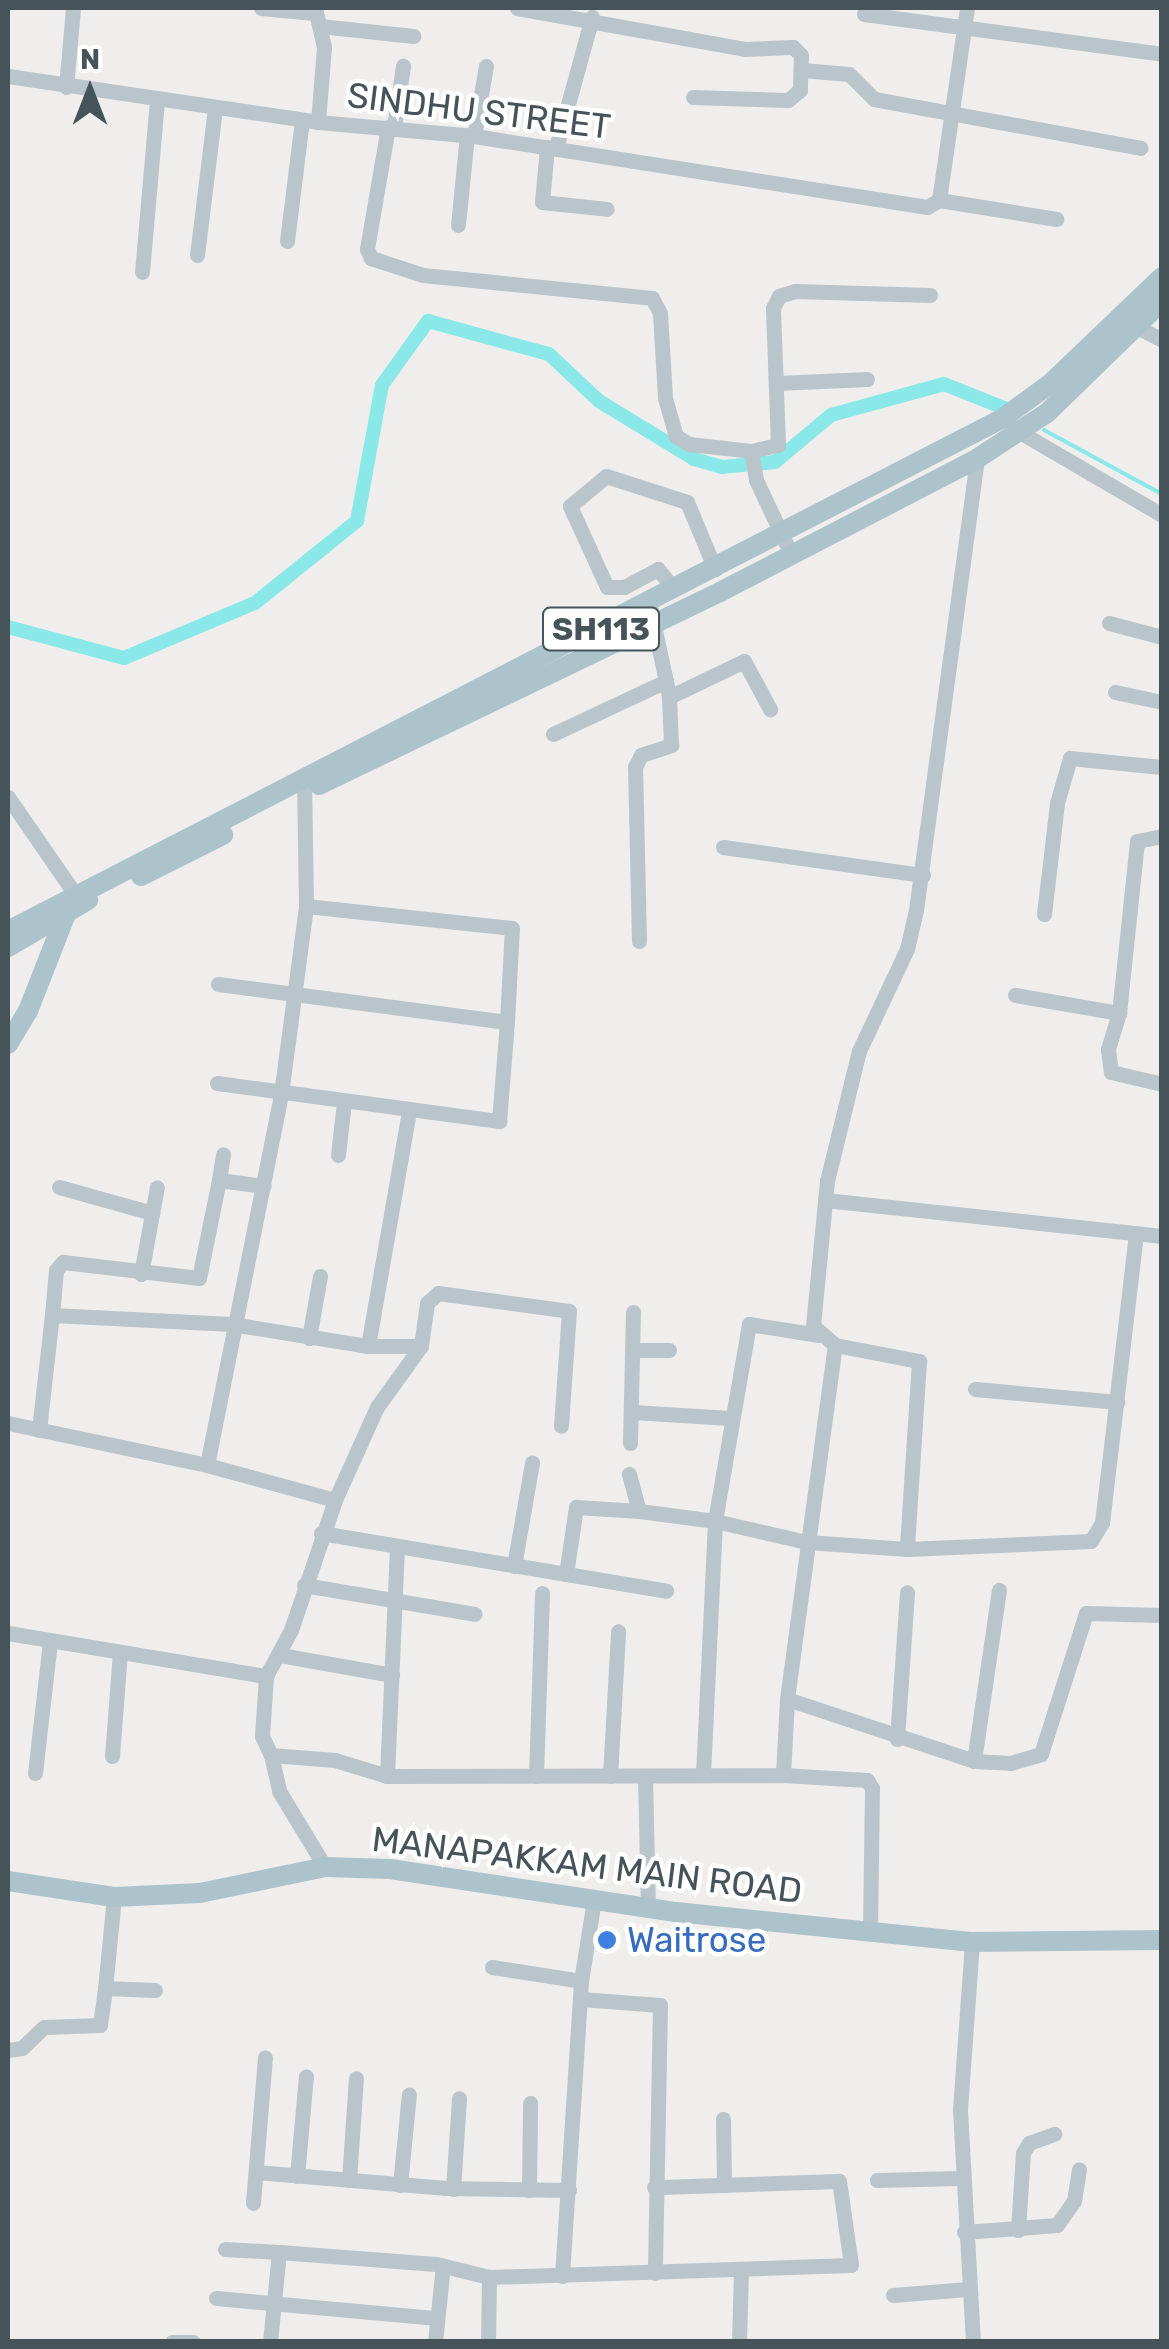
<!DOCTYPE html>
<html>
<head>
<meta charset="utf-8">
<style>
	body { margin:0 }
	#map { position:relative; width:1169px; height:2349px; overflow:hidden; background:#f0eded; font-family:Rubik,sans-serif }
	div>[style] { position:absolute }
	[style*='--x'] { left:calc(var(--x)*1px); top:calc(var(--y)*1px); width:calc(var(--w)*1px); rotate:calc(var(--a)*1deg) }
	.stream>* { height:4px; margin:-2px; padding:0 2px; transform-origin:2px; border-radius:2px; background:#8ae8e8 }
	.canal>* { height:14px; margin:-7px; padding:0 7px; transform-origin:7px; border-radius:7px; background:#8ae8e8 }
	.minor>* { height:15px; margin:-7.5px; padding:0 7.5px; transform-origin:7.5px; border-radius:7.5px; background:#b9c5ca }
	.major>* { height:20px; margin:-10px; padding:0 10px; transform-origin:10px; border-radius:10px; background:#adc3cb }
	.dots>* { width:28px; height:28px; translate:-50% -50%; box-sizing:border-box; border:5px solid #fff; border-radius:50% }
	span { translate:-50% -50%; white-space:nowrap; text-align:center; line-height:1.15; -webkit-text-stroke:9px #fff; paint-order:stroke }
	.shield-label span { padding:2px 8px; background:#fff; border:2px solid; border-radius:8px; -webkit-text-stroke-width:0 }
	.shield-label { font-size:32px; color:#46545a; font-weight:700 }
	.street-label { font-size:35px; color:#46545a }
	.shop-label { font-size:35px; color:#366cbe }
	.left { translate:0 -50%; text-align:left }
	.frame { position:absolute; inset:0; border:10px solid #46545a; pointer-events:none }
	.north { position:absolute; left:40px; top:40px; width:100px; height:100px; -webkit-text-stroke:8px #fff; paint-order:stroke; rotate:0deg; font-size:28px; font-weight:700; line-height:40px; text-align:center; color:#46545a }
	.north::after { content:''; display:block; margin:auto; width:35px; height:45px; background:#46545a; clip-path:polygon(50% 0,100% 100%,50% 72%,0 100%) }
</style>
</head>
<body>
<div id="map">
	<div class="stream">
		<i style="--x:1044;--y:430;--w:134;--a:28.5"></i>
	</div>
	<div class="canal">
		<i style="--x:8;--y:627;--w:120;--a:15"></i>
		<i style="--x:124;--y:658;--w:142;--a:-22.8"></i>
		<i style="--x:255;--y:603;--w:131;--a:-38.8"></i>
		<i style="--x:357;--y:521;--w:138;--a:-79.6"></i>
		<i style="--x:382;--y:385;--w:79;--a:-54.3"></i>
		<i style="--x:428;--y:321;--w:125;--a:15.3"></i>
		<i style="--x:549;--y:354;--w:69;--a:43.2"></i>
		<i style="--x:599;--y:401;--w:111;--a:31.4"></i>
		<i style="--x:694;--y:459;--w:29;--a:16"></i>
		<i style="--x:722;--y:467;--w:53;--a:-5.4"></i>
		<i style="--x:775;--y:462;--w:73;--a:-40"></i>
		<i style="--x:831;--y:415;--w:117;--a:-15.3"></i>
		<i style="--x:944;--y:384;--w:70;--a:21.8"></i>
	</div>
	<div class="minor">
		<i style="--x:261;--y:8;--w:53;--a:5.4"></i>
		<i style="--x:315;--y:8;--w:40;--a:77"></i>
		<i style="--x:324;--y:47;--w:75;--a:94.6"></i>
		<i style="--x:517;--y:8;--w:231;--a:10.2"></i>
		<i style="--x:744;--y:49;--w:49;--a:-2.3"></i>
		<i style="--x:793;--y:47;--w:11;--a:45"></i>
		<i style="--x:801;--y:55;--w:35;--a:92"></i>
		<i style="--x:800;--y:90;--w:16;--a:140"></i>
		<i style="--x:788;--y:100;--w:95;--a:-178.2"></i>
		<i style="--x:864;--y:14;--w:301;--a:7.6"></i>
		<i style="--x:320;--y:26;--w:94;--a:6.1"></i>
		<i style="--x:802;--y:70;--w:47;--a:4.9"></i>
		<i style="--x:849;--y:74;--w:35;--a:45"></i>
		<i style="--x:874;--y:99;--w:271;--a:10.4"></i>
		<i style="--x:8;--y:76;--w:313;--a:8.4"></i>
		<i style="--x:318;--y:122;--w:157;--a:5.1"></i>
		<i style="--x:474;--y:136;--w:459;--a:8.9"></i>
		<i style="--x:927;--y:207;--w:14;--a:-30"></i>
		<i style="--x:66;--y:87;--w:79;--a:-84.9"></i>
		<i style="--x:388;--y:127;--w:124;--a:99.8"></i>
		<i style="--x:367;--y:249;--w:10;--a:66"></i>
		<i style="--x:371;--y:258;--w:55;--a:18.1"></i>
		<i style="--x:423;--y:275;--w:230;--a:5.7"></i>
		<i style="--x:652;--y:298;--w:17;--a:62"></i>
		<i style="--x:660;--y:313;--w:85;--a:86.6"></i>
		<i style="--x:665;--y:398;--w:40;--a:74"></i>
		<i style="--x:676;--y:436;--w:15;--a:32"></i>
		<i style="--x:689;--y:444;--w:62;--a:6.4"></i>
		<i style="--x:751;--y:451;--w:29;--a:80"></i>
		<i style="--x:756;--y:480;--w:80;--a:64.7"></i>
		<i style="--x:394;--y:127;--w:62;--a:-81.6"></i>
		<i style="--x:474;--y:136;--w:71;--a:-80.3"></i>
		<i style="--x:547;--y:147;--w:55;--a:95.2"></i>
		<i style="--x:542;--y:202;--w:65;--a:6.1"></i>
		<i style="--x:556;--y:148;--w:136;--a:-74.6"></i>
		<i style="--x:939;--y:200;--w:194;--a:-81.7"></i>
		<i style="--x:939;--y:200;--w:119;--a:9.2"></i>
		<i style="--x:458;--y:225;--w:90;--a:-84.3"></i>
		<i style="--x:287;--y:241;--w:122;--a:-82.9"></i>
		<i style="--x:197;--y:255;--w:148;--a:-83"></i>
		<i style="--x:142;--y:272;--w:174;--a:-85"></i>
		<i style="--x:1137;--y:327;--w:28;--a:27"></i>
		<i style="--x:777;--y:383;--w:90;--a:-2.5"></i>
		<i style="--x:1013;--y:428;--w:173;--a:30.3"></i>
		<i style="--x:751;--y:451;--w:28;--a:-13"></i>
		<i style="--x:778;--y:445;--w:137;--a:-92.1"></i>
		<i style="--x:773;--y:308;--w:13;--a:-63"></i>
		<i style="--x:779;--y:296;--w:17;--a:-17"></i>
		<i style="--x:795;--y:291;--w:135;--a:1.7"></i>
		<i style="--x:674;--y:589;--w:26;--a:-129"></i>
		<i style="--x:658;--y:569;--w:38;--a:152"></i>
		<i style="--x:624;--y:587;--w:17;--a:180"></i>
		<i style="--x:607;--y:587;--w:89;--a:-114.6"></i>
		<i style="--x:570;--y:506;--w:47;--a:-39.8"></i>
		<i style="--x:606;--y:476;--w:85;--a:17.8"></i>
		<i style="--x:687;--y:502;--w:73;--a:67.3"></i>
		<i style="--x:649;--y:602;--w:81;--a:77.9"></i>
		<i style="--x:1109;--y:623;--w:55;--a:14.8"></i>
		<i style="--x:1115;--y:692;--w:48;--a:12"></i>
		<i style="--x:553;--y:734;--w:125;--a:-25.1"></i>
		<i style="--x:666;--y:681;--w:16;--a:79"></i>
		<i style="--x:669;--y:697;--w:83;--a:-25.6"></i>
		<i style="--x:744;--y:661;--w:55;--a:61.6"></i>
		<i style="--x:8;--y:797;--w:118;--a:55.4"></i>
		<i style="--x:723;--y:847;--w:202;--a:8"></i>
		<i style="--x:1044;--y:914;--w:112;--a:-83.3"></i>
		<i style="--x:1057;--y:803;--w:47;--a:-73.9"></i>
		<i style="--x:1070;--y:758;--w:92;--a:5.6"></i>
		<i style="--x:639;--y:941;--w:174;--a:-91.3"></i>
		<i style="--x:635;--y:767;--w:13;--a:-63"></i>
		<i style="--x:641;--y:755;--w:32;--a:-18"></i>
		<i style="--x:671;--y:745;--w:48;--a:-92.4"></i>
		<i style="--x:218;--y:984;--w:291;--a:7.5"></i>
		<i style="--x:507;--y:1022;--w:94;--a:-87"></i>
		<i style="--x:512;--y:928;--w:207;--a:-173.9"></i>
		<i style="--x:1015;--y:995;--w:106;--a:9.8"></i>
		<i style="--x:1119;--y:1013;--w:173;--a:-84"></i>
		<i style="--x:1137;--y:841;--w:25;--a:-11"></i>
		<i style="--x:1119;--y:1013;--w:38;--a:107"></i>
		<i style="--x:1108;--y:1049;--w:23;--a:83"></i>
		<i style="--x:1111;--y:1072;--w:52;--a:13.2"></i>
		<i style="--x:217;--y:1083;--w:285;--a:7.7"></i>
		<i style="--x:499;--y:1121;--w:99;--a:-85.4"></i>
		<i style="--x:338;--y:1155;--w:53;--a:-83.5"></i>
		<i style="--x:219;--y:1180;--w:26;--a:-81"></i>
		<i style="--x:59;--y:1187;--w:97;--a:15.6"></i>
		<i style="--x:825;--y:1200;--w:339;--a:6.1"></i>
		<i style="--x:141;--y:1274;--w:88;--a:-79.6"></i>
		<i style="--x:52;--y:1315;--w:45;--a:-84.9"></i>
		<i style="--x:56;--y:1270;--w:11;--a:-49"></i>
		<i style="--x:63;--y:1262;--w:137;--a:6.7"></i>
		<i style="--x:199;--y:1278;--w:100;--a:-78.5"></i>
		<i style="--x:219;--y:1180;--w:45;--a:7.6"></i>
		<i style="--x:819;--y:1335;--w:71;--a:-171.1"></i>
		<i style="--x:749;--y:1324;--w:200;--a:99.8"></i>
		<i style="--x:715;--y:1521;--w:94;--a:12.9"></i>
		<i style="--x:807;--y:1542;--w:100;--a:4"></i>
		<i style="--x:907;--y:1549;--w:184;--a:-2.5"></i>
		<i style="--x:1091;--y:1541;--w:21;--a:-59"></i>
		<i style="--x:1102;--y:1523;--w:290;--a:-83.3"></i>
		<i style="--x:309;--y:1338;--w:63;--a:-79.9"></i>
		<i style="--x:835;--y:1345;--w:29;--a:-139"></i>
		<i style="--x:813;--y:1326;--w:146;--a:-84.5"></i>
		<i style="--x:827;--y:1181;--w:134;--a:-76.2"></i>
		<i style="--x:859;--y:1051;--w:113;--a:-64.8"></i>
		<i style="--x:907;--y:949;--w:40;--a:-77"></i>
		<i style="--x:916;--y:910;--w:456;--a:-82.3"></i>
		<i style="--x:368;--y:1346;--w:53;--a:0"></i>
		<i style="--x:633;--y:1350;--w:36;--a:0"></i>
		<i style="--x:975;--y:1389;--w:143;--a:5.2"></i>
		<i style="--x:633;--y:1412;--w:97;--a:3.5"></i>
		<i style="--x:8;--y:1423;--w:203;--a:11.9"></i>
		<i style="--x:207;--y:1465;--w:378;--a:-78.7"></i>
		<i style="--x:281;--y:1094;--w:190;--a:-82.4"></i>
		<i style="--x:306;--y:906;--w:127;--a:-90.9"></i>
		<i style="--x:39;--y:1430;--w:116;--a:-83.6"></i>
		<i style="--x:52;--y:1315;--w:180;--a:2.9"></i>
		<i style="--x:232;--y:1324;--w:138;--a:9.2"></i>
		<i style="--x:368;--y:1346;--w:240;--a:-80.1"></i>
		<i style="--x:630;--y:1443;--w:131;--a:-88.7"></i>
		<i style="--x:629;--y:1474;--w:38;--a:75"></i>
		<i style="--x:639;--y:1511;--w:77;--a:7.5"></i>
		<i style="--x:715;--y:1521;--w:254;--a:92.7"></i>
		<i style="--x:335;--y:1500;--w:102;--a:-65.7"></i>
		<i style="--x:377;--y:1407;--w:75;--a:-54.2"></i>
		<i style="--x:421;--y:1346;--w:43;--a:-82.1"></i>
		<i style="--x:427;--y:1303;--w:15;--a:-42"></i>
		<i style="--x:438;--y:1293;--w:132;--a:7.8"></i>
		<i style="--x:569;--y:1311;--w:115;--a:94"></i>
		<i style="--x:321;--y:1533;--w:350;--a:9.5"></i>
		<i style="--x:514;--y:1566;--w:105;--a:-80.1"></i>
		<i style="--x:566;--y:1574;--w:68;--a:-81.5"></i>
		<i style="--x:576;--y:1507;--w:63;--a:3.6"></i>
		<i style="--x:304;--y:1585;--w:173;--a:9.6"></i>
		<i style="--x:8;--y:1633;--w:262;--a:9.5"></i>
		<i style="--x:266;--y:1676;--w:52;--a:-61.5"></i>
		<i style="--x:291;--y:1630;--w:137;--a:-71.3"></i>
		<i style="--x:335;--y:1500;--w:133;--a:-164.7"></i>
		<i style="--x:280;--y:1655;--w:114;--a:10.1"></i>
		<i style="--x:266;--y:1676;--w:60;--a:93.8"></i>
		<i style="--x:262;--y:1736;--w:21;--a:65"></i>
		<i style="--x:271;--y:1755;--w:64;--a:4.5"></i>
		<i style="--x:335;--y:1760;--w:54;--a:17.1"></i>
		<i style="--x:387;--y:1776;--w:396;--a:-0.1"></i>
		<i style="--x:783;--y:1775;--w:76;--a:-87"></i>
		<i style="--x:787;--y:1699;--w:197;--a:18.3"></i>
		<i style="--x:974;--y:1761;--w:173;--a:-81.7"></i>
		<i style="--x:787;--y:1699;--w:357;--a:-82.3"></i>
		<i style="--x:835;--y:1345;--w:86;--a:10.8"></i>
		<i style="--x:919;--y:1361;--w:188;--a:93.7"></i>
		<i style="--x:897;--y:1739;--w:147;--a:-86.1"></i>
		<i style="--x:271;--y:1755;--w:37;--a:77"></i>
		<i style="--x:279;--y:1791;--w:89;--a:58.8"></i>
		<i style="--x:112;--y:1756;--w:103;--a:-85.6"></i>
		<i style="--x:974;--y:1761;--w:36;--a:3"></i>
		<i style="--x:1010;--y:1763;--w:32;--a:-16"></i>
		<i style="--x:1041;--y:1754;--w:148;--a:-72.3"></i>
		<i style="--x:1086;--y:1613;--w:76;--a:1.5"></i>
		<i style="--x:35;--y:1773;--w:133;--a:-83.5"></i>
		<i style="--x:783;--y:1775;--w:84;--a:3.4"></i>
		<i style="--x:867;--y:1780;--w:9;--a:58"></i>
		<i style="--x:872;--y:1788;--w:144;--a:90.8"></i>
		<i style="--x:387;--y:1776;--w:230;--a:-87.5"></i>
		<i style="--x:536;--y:1776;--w:183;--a:-88.1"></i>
		<i style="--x:610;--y:1776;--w:145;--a:-86.8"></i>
		<i style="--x:645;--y:1776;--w:131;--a:88.7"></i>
		<i style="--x:114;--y:1897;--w:91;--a:95.6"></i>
		<i style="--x:105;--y:1988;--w:50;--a:2.3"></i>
		<i style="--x:972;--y:1942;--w:168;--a:94.1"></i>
		<i style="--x:960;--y:2110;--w:230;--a:86.8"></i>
		<i style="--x:492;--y:1967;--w:90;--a:8.9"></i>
		<i style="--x:581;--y:1999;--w:79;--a:4.3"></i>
		<i style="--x:660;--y:2005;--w:268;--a:91.1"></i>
		<i style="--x:8;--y:2050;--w:14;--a:-8"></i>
		<i style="--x:22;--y:2048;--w:30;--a:-44"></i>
		<i style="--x:44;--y:2027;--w:56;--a:-2"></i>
		<i style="--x:100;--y:2025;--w:37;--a:-82"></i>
		<i style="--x:723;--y:2119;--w:66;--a:89.1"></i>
		<i style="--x:256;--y:2172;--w:191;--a:4.8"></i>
		<i style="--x:446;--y:2188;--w:123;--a:0.9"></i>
		<i style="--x:297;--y:2176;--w:100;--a:-84.9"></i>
		<i style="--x:349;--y:2180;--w:102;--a:-86.1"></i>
		<i style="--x:877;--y:2180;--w:84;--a:-1.4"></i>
		<i style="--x:400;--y:2185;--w:91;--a:-84.4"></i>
		<i style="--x:453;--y:2189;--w:91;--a:-86.2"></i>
		<i style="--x:529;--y:2190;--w:87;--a:-89.3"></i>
		<i style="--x:253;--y:2203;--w:146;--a:-85.3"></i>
		<i style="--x:1018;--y:2230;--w:77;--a:-86.3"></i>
		<i style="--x:1023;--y:2153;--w:12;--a:-59"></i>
		<i style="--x:1029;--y:2143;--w:27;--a:-20"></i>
		<i style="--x:964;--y:2232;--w:93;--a:-4.3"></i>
		<i style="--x:1057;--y:2225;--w:29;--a:-55"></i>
		<i style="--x:1074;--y:2201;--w:32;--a:-81"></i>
		<i style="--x:225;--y:2249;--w:54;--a:3.2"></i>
		<i style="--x:562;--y:2276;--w:296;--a:-86.3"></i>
		<i style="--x:581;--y:1981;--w:82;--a:-80.9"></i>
		<i style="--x:893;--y:2295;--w:75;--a:-4.6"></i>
		<i style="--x:216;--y:2298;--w:222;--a:5.2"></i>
		<i style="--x:172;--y:2342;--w:21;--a:0"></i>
		<i style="--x:270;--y:2342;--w:90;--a:-84.3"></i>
		<i style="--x:279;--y:2252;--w:157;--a:4.4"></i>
		<i style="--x:436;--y:2264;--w:55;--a:13.8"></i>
		<i style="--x:489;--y:2277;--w:362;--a:-1.9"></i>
		<i style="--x:851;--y:2265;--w:85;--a:-98.1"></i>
		<i style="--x:839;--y:2181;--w:185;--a:178.1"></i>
		<i style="--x:435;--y:2342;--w:77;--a:-84.1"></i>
		<i style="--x:488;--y:2342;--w:65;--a:-89.1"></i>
		<i style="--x:739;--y:2342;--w:73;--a:-88.4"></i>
	</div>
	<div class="major">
		<i style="--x:319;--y:785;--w:445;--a:-25.7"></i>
		<i style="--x:720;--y:592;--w:291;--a:-27.4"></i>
		<i style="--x:978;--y:458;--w:82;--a:-33.1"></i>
		<i style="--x:1047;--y:413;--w:161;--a:-44.2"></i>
		<i style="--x:141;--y:876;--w:92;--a:-26.6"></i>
		<i style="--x:8;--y:931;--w:1119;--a:-27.27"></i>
		<i style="--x:1003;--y:418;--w:59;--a:-36.1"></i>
		<i style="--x:1051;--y:383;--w:153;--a:-43.7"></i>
		<i style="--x:8;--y:947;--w:93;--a:-30.4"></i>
		<i style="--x:8;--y:1044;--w:39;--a:-59"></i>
		<i style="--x:28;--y:1011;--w:104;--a:-68.6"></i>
		<i style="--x:8;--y:1881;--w:107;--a:8.6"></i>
		<i style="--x:114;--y:1897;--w:86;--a:-2.7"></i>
		<i style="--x:200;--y:1893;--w:128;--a:-11.7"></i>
		<i style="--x:325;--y:1867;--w:65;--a:1.8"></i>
		<i style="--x:390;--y:1869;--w:289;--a:8.6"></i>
		<i style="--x:676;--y:1912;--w:298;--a:5.8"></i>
		<i style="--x:972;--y:1942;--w:190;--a:-0.6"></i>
	</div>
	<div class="dots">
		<i style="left:607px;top:1940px;background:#3f7fe0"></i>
	</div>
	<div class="shield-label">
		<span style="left:601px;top:629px">SH113</span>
	</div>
	<div class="street-label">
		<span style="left:479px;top:111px;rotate:7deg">SINDHU STREET</span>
		<span style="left:587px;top:1865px;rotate:7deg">MANAPAKKAM MAIN ROAD</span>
	</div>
	<div class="shop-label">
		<span class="left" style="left:627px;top:1940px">Waitrose</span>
	</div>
	<div class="frame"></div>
	<div class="north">N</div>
</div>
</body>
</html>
